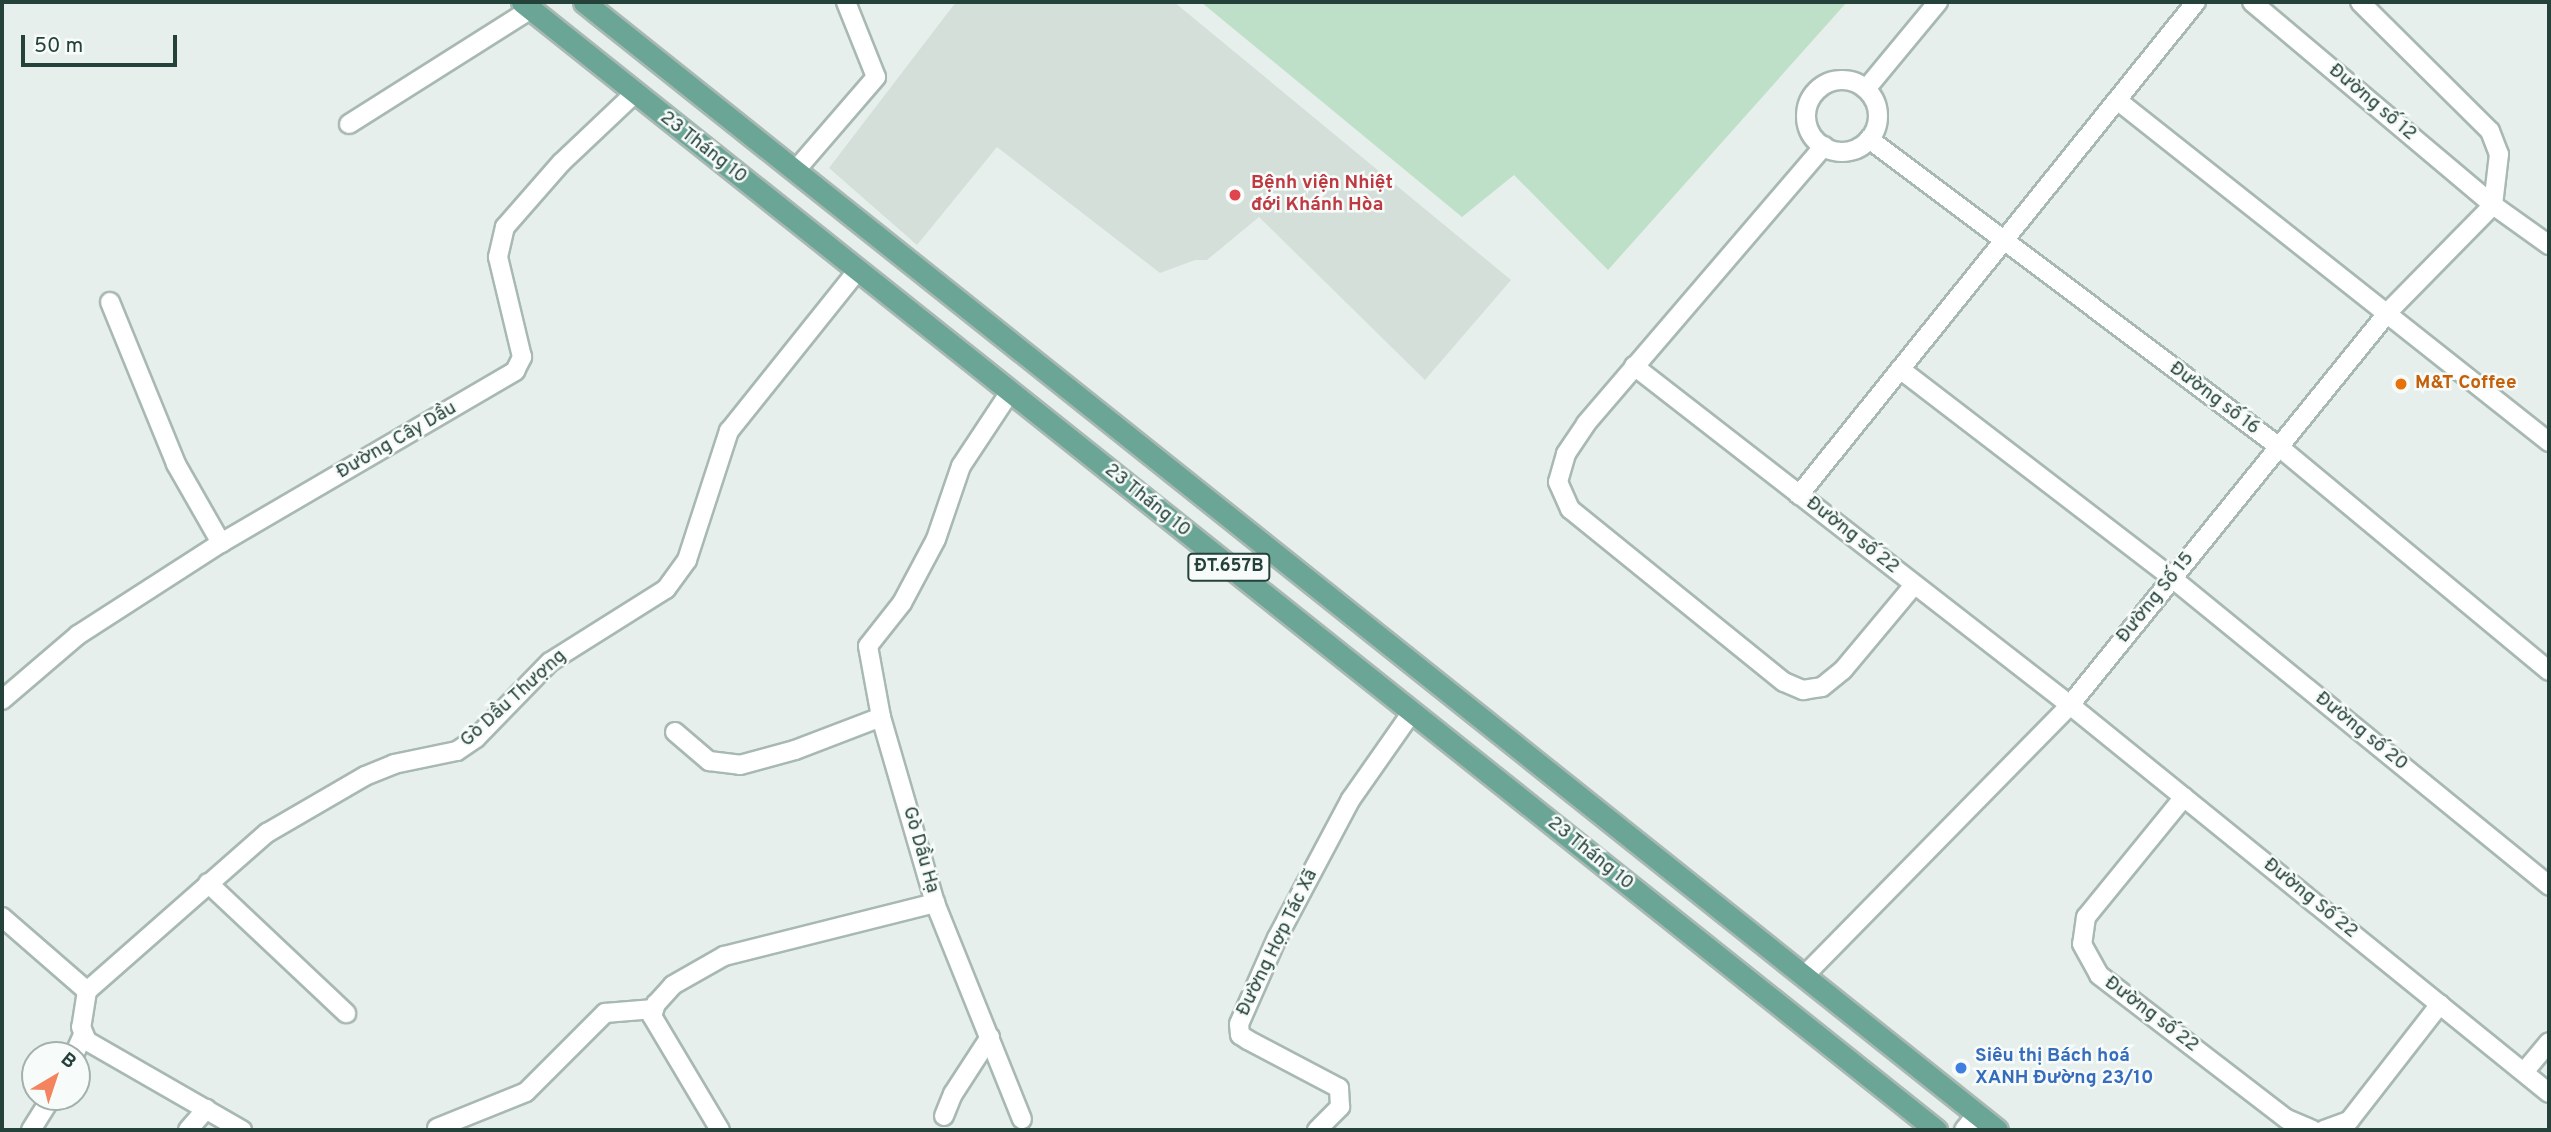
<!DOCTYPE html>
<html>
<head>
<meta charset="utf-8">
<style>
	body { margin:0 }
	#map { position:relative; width:2551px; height:1132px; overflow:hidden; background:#e6efeb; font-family:Overpass,sans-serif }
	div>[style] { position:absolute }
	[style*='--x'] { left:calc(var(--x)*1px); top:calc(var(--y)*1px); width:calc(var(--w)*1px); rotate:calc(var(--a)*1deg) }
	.built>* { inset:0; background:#d4dfda }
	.green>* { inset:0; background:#bfe0c8 }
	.roads { filter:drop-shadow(2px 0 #a8b8b2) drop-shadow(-2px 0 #a8b8b2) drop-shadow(0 2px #a8b8b2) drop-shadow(0 -2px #a8b8b2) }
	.minor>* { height:18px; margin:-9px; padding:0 9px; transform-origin:9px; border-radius:9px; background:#fff }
	.minor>.ring { margin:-9px; padding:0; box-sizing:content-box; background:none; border:18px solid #fff; border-radius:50% }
	.secondary>* { height:21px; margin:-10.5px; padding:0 10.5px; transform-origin:10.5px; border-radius:10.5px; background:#fff }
	.primary>* { height:21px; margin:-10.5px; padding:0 10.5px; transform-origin:10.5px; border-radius:10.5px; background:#6aa596 }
	.dots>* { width:19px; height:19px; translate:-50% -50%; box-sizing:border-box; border:4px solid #f7fbf9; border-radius:50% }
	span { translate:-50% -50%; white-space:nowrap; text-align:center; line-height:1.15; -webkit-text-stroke:5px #f7fbf9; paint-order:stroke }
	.shield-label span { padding:2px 5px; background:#f7fbf9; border:2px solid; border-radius:5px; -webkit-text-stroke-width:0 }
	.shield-label { font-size:18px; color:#24423a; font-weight:700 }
	.street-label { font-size:19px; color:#24423a }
	.health-label { font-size:19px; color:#be3a42; font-weight:700 }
	.left { translate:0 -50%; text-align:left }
	.food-label { font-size:19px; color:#c56008; font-weight:700 }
	.shop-label { font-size:19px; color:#366cbe; font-weight:700 }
	.frame { position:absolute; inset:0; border:4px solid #24423a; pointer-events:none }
	.north { position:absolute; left:21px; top:1041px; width:70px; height:70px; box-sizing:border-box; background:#f7fbf9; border:2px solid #a3b1ad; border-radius:50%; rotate:39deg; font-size:19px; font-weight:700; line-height:28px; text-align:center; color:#24423a }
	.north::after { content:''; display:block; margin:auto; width:24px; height:32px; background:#f4845f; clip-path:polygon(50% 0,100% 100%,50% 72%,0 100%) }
	.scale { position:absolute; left:21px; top:35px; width:156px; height:32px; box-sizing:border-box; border:4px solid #24423a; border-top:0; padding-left:9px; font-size:21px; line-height:24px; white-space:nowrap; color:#24423a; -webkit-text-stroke:5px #f7fbf9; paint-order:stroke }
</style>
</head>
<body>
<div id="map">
	<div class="built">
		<i style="clip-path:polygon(956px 2px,1174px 2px,1511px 280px,1425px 380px,1259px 217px,1207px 260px,1195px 260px,1160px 273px,997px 147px,917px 245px,829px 168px)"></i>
	</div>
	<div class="green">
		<i style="clip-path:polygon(1201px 2px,1847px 2px,1608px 270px,1514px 175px,1462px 217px)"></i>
	</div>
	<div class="roads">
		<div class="minor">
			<i style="--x:2252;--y:2;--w:315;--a:40.1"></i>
			<i style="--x:2493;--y:205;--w:69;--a:35.5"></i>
			<i style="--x:2360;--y:2;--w:183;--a:44.8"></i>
			<i style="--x:2490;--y:131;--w:25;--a:69"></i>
			<i style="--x:2499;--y:154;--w:51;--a:96.7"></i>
			<i class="ring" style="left:1806px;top:80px;width:54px;height:54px"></i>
			<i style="--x:1866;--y:89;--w:113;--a:-50.4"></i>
			<i style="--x:2117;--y:100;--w:551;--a:38.37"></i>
			<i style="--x:349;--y:124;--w:215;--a:-32.3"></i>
			<i style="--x:1869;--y:139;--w:511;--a:36.89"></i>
			<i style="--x:2278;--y:446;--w:352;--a:39.7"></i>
			<i style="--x:1824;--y:146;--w:366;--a:130.6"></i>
			<i style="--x:1586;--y:424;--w:36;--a:124"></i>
			<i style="--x:1566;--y:454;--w:29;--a:106"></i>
			<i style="--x:1558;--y:482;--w:30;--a:66"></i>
			<i style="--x:1570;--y:509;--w:275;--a:39"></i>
			<i style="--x:1784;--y:682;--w:21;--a:23"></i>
			<i style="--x:1803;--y:690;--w:19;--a:-9"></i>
			<i style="--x:1822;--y:687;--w:27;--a:-39"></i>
			<i style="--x:1843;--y:670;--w:111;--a:-50.1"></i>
			<i style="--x:795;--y:171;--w:124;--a:-49.2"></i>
			<i style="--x:876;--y:77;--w:81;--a:-111.8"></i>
			<i style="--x:110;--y:302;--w:175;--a:67.8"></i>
			<i style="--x:176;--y:464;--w:91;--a:60.3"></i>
			<i style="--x:1634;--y:366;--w:552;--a:37.87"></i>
			<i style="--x:2070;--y:705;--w:616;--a:39.01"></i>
			<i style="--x:1900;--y:369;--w:343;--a:37.5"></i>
			<i style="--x:2172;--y:578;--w:487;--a:39.2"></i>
			<i style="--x:1799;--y:495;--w:633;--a:-51.16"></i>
			<i style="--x:2;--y:700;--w:100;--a:-40.5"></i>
			<i style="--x:78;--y:635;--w:170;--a:-32.8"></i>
			<i style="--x:221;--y:543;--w:341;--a:-30.3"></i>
			<i style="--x:515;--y:371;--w:16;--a:-63"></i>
			<i style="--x:522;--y:357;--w:103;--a:-103.5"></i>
			<i style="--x:498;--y:257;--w:31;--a:-77"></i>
			<i style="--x:505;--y:227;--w:86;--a:-48.8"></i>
			<i style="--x:562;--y:162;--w:100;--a:-43.4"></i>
			<i style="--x:675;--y:732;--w:45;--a:40.5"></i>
			<i style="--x:709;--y:761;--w:31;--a:7"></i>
			<i style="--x:740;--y:765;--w:57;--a:-15.3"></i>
			<i style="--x:795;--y:750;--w:92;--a:-21"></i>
			<i style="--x:2184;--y:797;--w:155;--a:129.2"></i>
			<i style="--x:2086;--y:917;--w:27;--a:98"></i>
			<i style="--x:2082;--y:944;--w:35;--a:61"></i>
			<i style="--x:2099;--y:975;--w:237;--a:37.5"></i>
			<i style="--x:2287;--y:1119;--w:28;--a:23"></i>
			<i style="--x:208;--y:883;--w:190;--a:43.3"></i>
			<i style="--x:935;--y:903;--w:233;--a:68.1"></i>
			<i style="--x:2;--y:917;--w:113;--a:41"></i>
			<i style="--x:87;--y:991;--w:36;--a:99"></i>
			<i style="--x:81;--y:1027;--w:15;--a:67"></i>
			<i style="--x:87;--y:1041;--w:179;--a:29.9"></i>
			<i style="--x:1804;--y:976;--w:380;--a:-45.5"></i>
			<i style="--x:2070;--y:705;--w:507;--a:-51"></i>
			<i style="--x:2389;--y:311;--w:148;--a:-45.5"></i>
			<i style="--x:87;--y:991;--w:240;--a:-41.3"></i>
			<i style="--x:267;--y:833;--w:113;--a:-30.2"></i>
			<i style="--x:365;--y:776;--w:31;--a:-22"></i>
			<i style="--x:394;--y:764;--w:64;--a:-11.7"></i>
			<i style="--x:457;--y:751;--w:23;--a:-34"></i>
			<i style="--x:476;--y:738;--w:106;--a:-45.8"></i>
			<i style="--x:550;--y:662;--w:137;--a:-32.2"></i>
			<i style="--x:666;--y:589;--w:36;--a:-54"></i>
			<i style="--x:687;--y:560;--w:136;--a:-72"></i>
			<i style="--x:729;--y:431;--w:206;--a:-51.3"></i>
			<i style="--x:74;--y:1055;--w:22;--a:-66"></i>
			<i style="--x:2524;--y:1072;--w:39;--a:-50"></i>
			<i style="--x:944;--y:1116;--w:24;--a:-68"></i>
			<i style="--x:953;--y:1094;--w:68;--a:-57"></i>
			<i style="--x:437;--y:1128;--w:96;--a:-22"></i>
			<i style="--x:526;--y:1092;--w:112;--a:-45"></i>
			<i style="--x:605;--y:1013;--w:49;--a:-4.7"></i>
			<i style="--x:31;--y:1130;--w:39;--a:-58"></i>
			<i style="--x:188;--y:1130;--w:28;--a:-49"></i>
			<i style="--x:720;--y:1130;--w:133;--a:-120.8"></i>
			<i style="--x:652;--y:1016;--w:13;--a:-72"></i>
			<i style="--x:656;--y:1004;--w:25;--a:-48"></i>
			<i style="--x:673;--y:985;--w:59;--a:-29.6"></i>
			<i style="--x:724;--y:956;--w:218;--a:-14.1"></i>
			<i style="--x:935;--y:903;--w:194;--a:-106.2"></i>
			<i style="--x:881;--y:717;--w:72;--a:-100.4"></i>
			<i style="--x:868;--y:646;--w:55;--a:-51.7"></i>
			<i style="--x:902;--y:603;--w:72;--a:-62"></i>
			<i style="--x:936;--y:539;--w:77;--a:-71.1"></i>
			<i style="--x:961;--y:466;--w:89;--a:-56.5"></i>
			<i style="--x:1317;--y:1130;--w:33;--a:-45"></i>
			<i style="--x:1340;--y:1107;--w:19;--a:-93"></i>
			<i style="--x:1339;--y:1088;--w:103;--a:-152.2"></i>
			<i style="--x:1248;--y:1040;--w:9;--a:-148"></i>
			<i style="--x:1240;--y:1035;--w:11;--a:-95"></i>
			<i style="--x:1239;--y:1024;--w:94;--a:-66.2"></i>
			<i style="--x:1277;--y:938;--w:157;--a:-62"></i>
			<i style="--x:1351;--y:799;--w:106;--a:-55"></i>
			<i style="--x:2324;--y:1130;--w:27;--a:-20"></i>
			<i style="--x:2349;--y:1121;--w:148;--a:-52.1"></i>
		</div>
		<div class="secondary">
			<i style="--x:1965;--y:1130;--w:19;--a:-51"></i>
		</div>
		<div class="primary">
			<i style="--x:522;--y:2;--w:1809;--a:38.58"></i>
			<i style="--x:584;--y:2;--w:1808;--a:38.6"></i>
		</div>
	</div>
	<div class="dots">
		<i style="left:1235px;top:195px;background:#e0444e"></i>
		<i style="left:2401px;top:384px;background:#e8710a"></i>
		<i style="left:1961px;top:1068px;background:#3f7fe0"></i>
	</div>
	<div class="shield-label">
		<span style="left:1229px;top:567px">ĐT.657B</span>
	</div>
	<div class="street-label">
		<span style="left:2372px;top:103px;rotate:40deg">Đường số 12</span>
		<span style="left:703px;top:148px;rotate:38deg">23 Tháng 10</span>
		<span style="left:2214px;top:399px;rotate:37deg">Đường số 16</span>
		<span style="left:397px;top:441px;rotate:-30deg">Đường Cây Dầu</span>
		<span style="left:1147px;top:501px;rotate:39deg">23 Tháng 10</span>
		<span style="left:1852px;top:536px;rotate:38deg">Đường số 22</span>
		<span style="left:2156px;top:598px;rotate:-51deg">Đường Số 15</span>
		<span style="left:514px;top:699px;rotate:-42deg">Gò Dầu Thượng</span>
		<span style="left:2361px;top:732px;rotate:39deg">Đường số 20</span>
		<span style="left:920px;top:850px;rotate:74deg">Gò Dầu Hạ</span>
		<span style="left:1590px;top:854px;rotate:39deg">23 Tháng 10</span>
		<span style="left:2310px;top:899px;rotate:39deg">Đường Số 22</span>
		<span style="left:1278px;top:943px;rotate:-64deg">Đường Hợp Tác Xã</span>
		<span style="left:2151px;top:1015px;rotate:37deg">Đường số 22</span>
	</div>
	<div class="health-label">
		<span class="left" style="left:1251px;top:195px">Bệnh viện Nhiệt<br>đới Khánh Hòa</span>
	</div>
	<div class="food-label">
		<span class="left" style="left:2415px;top:384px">M&amp;T Coffee</span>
	</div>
	<div class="shop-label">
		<span class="left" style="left:1975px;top:1068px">Siêu thị Bách hoá<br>XANH Đường 23/10</span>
	</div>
	<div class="frame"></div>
	<div class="north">B</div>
	<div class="scale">50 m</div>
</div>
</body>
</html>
